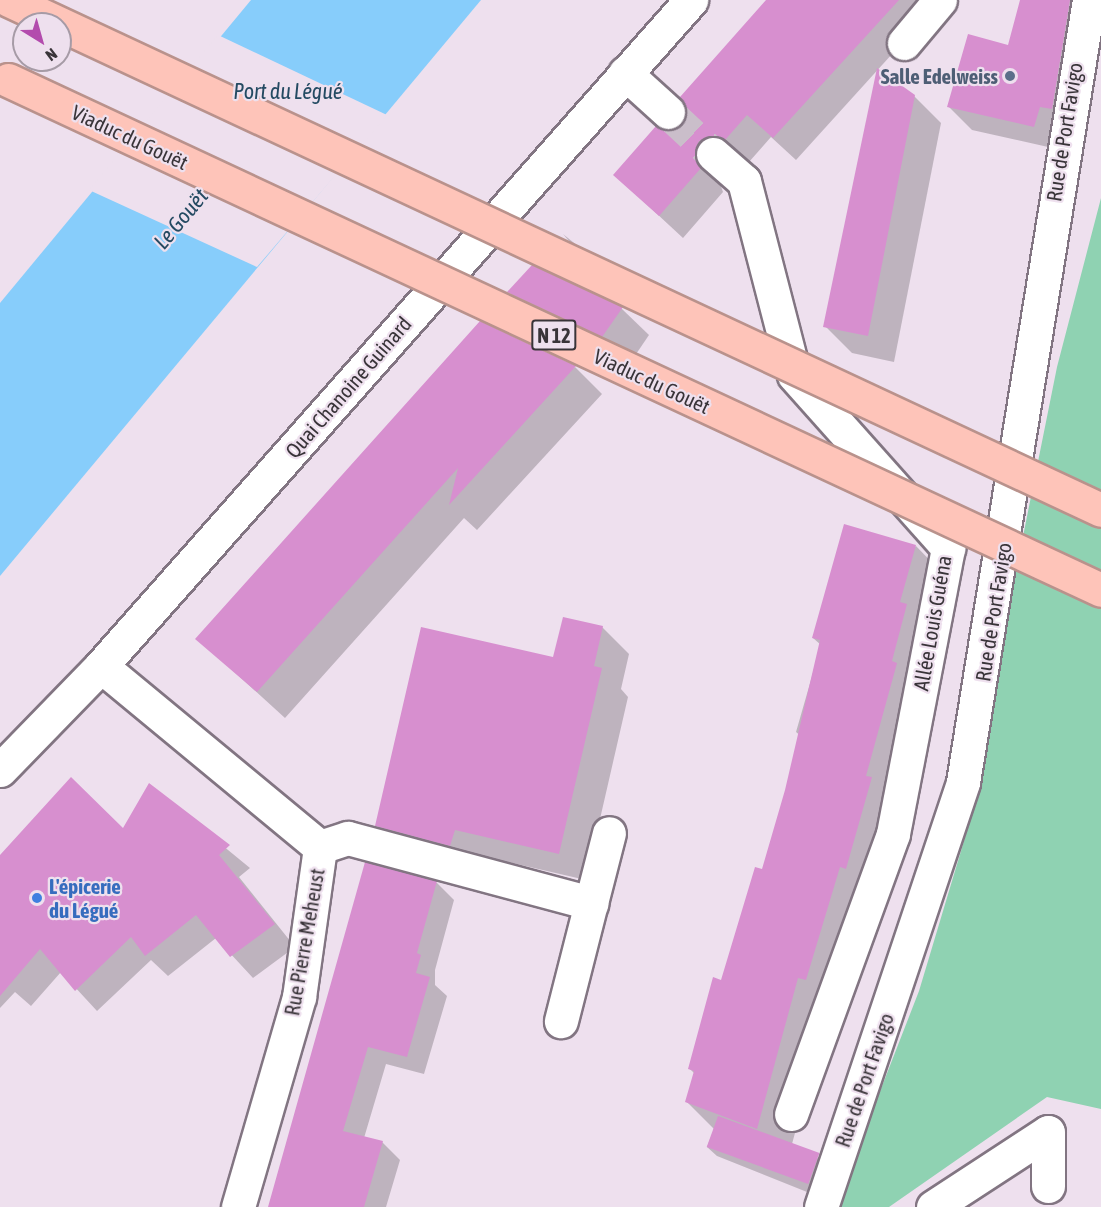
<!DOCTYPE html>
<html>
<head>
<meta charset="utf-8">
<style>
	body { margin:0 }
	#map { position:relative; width:1101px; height:1207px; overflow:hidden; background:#eee0ee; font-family:"Asap Condensed",sans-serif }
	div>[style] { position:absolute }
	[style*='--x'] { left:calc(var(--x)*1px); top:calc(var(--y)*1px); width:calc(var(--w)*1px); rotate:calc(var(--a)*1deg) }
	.green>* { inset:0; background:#8fd2b2 }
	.water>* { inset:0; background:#87cdfb }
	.pier>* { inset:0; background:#eee0ee }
	.shadow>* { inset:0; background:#0003 }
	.building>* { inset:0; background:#d78fcf; transform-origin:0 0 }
	.minor-tunnel>* { height:33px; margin-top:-16.5px; transform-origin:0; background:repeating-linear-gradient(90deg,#cabeca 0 33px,transparent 0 49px) }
	.roads { filter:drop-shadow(2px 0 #827582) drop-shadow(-2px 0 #827582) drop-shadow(0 2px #827582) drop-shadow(0 -2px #827582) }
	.minor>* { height:33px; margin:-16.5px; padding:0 16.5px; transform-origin:16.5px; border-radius:16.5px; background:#fff }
	.bridges { filter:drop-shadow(2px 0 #b9928c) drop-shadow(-2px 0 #b9928c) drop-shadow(0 2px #b9928c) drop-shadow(0 -2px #b9928c) }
	.highway-bridge>* { height:33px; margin:-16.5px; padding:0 16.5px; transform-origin:16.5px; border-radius:16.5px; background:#fec4b9 }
	.dots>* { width:16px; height:16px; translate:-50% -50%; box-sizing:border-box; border:3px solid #eee0ee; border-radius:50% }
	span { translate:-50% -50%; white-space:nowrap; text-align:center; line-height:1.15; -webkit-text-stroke:4.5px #eee0ee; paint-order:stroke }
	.shield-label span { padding:2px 4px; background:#eee0ee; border:2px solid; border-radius:4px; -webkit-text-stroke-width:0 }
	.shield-label { font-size:20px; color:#393439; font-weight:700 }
	.service-label { font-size:21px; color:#4e5e75; font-weight:700 }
	.right { translate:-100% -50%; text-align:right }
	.street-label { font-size:21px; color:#393439 }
	.shop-label { font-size:21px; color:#366cbe; font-weight:700 }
	.left { translate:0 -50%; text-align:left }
	.water-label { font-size:22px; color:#244a62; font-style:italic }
	.north { position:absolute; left:12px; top:12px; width:60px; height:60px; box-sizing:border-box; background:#eee0ee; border:2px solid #a69ba6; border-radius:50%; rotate:143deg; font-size:16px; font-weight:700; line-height:24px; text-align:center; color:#393439 }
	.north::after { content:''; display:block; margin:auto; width:21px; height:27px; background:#b34bad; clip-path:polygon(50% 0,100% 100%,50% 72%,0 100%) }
</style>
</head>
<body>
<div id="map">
	<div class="green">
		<i style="clip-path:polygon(1101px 198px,1101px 1109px,1047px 1097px,889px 1207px,835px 1207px,919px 991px,979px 791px,999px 656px,1057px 367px)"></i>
	</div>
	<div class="water">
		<i style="clip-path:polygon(251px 0,481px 0,0 576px,0 303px)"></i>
	</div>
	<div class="pier">
		<i style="clip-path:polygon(218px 35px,387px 115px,257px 267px,89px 190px)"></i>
	</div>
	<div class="shadow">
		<i style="clip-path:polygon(768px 0,941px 0,796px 160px,771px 137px,749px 162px,740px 158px,717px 175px,723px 192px,683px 238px,615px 175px,684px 125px)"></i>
		<i style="clip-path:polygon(1021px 0,1101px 0,1057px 149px,972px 130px,949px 107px,1009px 46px)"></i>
		<i style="clip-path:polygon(914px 96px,941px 123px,894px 362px,852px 353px,825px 326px)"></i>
		<i style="clip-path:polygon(563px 234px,579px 247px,601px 269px,588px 263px)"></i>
		<i style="clip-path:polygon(533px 267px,622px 309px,649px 335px,630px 363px,536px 319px,509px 292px)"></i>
		<i style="clip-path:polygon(575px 367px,602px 394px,477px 530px,464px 518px,285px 718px,197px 638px)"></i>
		<i style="clip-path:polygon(916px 546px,946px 577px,792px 1144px,828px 1164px,817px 1196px,717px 1156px,707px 1147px,714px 1129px,687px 1102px,695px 1074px,690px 1069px,763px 871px,802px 737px,796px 732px,821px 645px,813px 638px)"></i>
		<i style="clip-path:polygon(602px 627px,629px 654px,621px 689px,628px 697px,586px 880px,482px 856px,477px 872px,404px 852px,377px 825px,554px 659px)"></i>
		<i style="clip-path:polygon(150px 786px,250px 868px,239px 877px,295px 947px,253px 978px,216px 938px,168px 976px,151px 960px,97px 1011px,61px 972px,31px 1006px,15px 992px,0 1008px,0 858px,124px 830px)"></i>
		<i style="clip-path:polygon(366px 864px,437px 883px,454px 900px,435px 970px,435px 985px,447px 996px,424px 1074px,386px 1064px,364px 1138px,382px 1142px,400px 1160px,386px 1207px,269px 1207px)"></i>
	</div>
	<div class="building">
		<i style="clip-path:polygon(766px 0,899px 0,773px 138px,747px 115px,725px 140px,716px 136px,699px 141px,695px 151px,701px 168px,659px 216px,613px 175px,656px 126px,673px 130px,682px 124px,686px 107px,680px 97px)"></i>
		<i style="clip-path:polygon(1020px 0,1070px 0,1052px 109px,1040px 107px,1034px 127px,947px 107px,968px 34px,1008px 45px)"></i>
		<i style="clip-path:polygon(877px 68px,915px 95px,868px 336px,823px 327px)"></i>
		<i style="clip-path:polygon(532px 265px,623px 307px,602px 337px,507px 292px)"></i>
		<i style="clip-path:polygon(480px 321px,576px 366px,449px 505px,458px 468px,257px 692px,195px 639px)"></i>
		<i style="clip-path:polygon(844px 524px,916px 545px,900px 602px,907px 604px,892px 661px,897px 663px,866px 776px,872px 777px,846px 869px,840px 867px,806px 980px,798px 978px,757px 1129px,685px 1102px,694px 1071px,688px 1069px,713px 977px,721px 980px,755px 867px,762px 869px,785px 790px,820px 640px,812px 638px)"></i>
		<i style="clip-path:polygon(563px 617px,603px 626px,594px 666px,602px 668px,559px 854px,455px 830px,450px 846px,375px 826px,421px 627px,553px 657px)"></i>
		<i style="clip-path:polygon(71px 777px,123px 828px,149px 783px,230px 845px,219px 855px,275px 924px,230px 957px,196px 915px,145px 956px,131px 937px,75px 991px,40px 949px,0 996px,0 855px)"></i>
		<i style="clip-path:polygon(365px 862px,437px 881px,417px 953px,421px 955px,416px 973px,430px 977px,407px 1057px,368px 1047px,343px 1131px,383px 1141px,364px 1207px,268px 1207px)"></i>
		<i style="left:718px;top:1116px;width:108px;height:33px;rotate:20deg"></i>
	</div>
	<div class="minor-tunnel">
		<i style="--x:668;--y:112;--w:62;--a:43"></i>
	</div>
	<div class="roads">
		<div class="minor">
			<i style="--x:904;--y:43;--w:56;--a:-50.1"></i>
			<i style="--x:625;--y:73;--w:58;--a:42.2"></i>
			<i style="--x:713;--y:154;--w:41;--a:41.1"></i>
			<i style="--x:744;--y:181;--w:200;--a:75.5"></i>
			<i style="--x:794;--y:375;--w:232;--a:48.3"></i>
			<i style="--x:948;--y:548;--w:291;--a:100.9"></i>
			<i style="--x:893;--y:834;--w:298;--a:110"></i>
			<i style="--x:101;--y:666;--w:284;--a:39.6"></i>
			<i style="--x:0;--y:770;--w:145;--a:-45.8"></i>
			<i style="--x:101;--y:666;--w:890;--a:-48.46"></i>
			<i style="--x:320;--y:847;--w:29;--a:-18"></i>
			<i style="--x:348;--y:838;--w:252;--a:15"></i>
			<i style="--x:591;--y:903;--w:122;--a:104.3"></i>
			<i style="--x:591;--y:903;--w:72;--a:-75.6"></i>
			<i style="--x:238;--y:1207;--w:219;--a:-73.8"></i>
			<i style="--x:299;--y:997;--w:151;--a:-82"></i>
			<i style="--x:821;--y:1207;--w:448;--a:-71.5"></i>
			<i style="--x:963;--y:782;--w:792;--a:-80.85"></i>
			<i style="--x:933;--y:1207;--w:137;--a:-33.1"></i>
			<i style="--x:1048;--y:1132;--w:54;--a:90"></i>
		</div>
	</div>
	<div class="bridges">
		<div class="highway-bridge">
			<i style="--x:9;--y:0;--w:1205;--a:25.03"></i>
			<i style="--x:8;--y:80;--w:1206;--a:25.01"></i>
		</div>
	</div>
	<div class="dots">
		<i style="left:1010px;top:76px;background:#5c6f8a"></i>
		<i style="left:37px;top:898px;background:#3f7fe0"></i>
	</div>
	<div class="shield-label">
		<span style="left:554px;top:335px">N 12</span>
	</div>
	<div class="service-label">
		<span class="right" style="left:998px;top:76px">Salle Edelweiss</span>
	</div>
	<div class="street-label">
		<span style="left:1064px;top:132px;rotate:-81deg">Rue de Port Favigo</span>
		<span style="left:130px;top:137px;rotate:25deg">Viaduc du Gouët</span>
		<span style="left:652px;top:381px;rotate:25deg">Viaduc du Gouët</span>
		<span style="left:348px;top:387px;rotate:-49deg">Quai Chanoine Guinard</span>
		<span style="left:993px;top:612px;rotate:-81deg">Rue de Port Favigo</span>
		<span style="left:932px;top:623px;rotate:-80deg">Allée Louis Guéna</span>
		<span style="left:304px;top:942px;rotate:-80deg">Rue Pierre Meheust</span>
		<span style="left:864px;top:1080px;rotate:-71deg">Rue de Port Favigo</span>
	</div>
	<div class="shop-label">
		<span class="left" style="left:49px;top:898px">L'épicerie<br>du Légué</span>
	</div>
	<div class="water-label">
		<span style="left:288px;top:92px">Port du Légué</span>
		<span style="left:181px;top:219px;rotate:-50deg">Le Gouët</span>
	</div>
	<div class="north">N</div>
</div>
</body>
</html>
